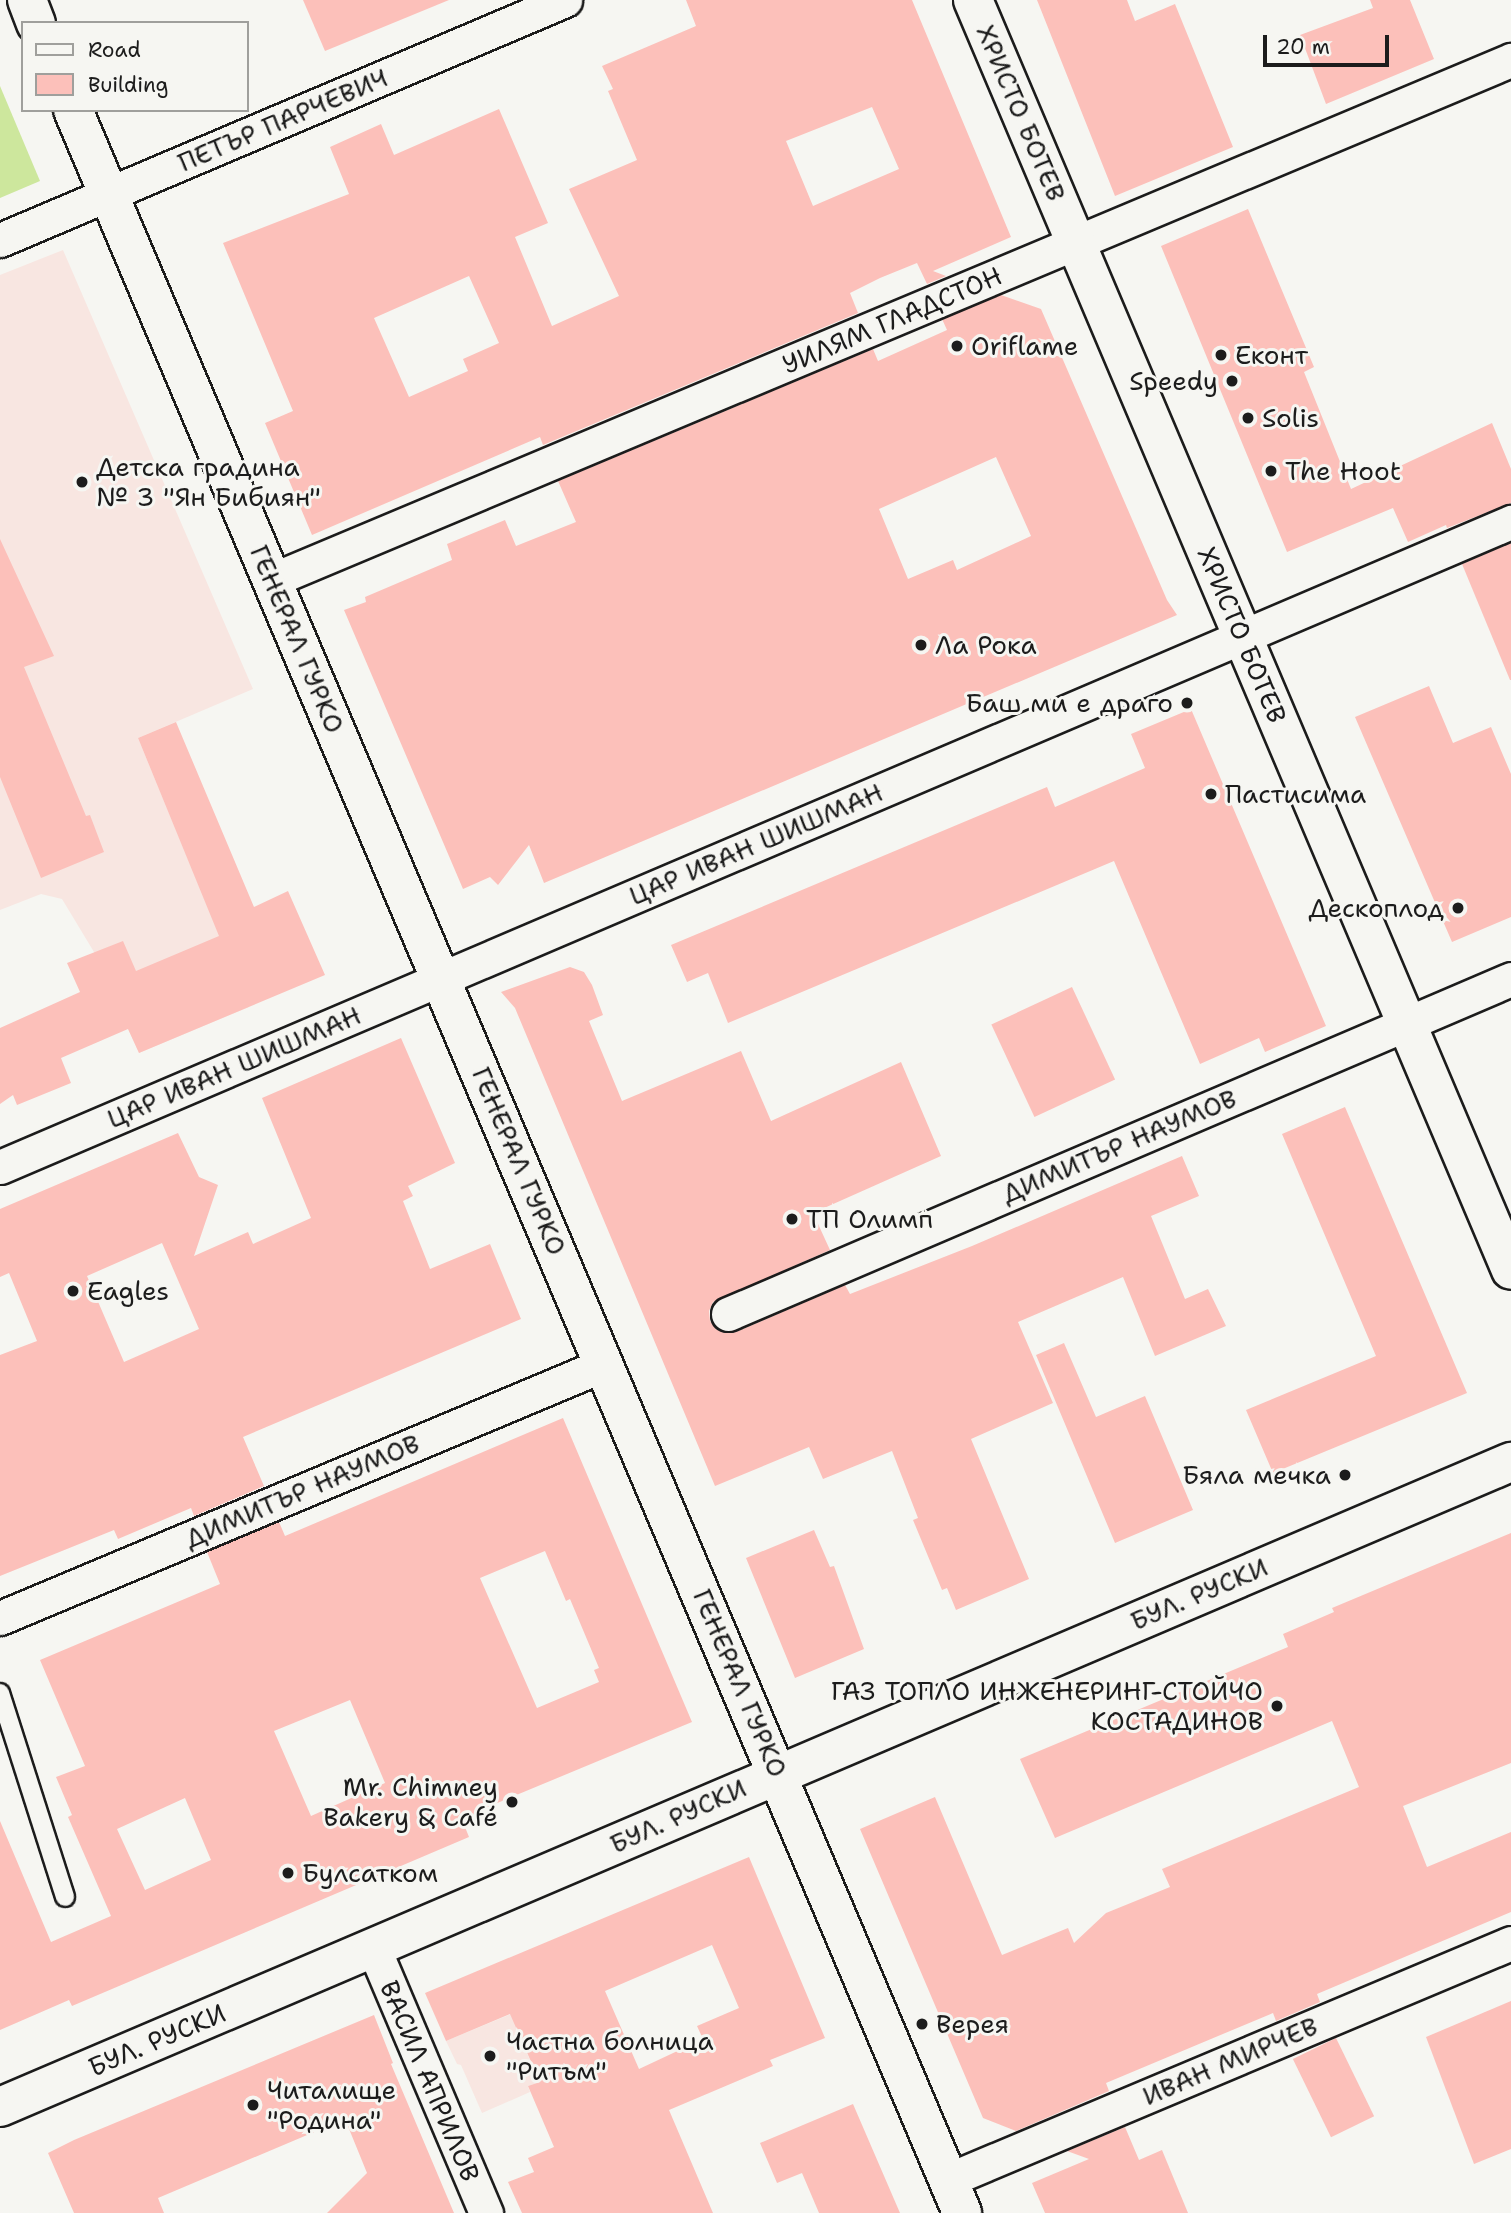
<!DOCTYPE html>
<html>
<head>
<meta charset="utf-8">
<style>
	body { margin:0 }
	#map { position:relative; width:1511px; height:2213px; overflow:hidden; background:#f6f6f2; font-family:"Shantell Sans",sans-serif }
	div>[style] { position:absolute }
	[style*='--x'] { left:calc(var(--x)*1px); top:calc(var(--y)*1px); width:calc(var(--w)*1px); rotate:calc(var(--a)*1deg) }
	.built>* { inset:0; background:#f8e6e1 }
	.green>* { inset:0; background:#cde79d }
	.building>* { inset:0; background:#fcc0ba; transform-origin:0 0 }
	.roads { filter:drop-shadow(2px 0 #1c1c1c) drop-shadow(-2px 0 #1c1c1c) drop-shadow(0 2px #1c1c1c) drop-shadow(0 -2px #1c1c1c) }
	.service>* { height:18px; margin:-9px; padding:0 9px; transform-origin:9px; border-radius:9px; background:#f6f6f2 }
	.minor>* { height:33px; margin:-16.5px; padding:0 16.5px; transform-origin:16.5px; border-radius:16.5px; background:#f6f6f2 }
	.tertiary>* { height:38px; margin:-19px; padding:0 19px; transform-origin:19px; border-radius:19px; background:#f6f6f2 }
	.secondary>* { height:38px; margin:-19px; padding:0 19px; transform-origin:19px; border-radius:19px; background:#f6f6f2 }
	.dots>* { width:19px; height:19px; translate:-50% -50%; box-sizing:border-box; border:4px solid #f6f6f2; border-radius:50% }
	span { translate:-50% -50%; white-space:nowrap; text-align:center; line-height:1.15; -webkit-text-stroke:6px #f6f6f2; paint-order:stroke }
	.street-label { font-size:26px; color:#1c1c1c }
	.poi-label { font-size:26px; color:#1c1c1c }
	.left { translate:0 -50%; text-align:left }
	.right { translate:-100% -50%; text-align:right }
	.legend { position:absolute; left:21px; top:21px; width:228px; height:91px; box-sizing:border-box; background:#f6f6f2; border:2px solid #9f9f9c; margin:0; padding:9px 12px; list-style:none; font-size:21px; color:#1c1c1c }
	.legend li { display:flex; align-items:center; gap:14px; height:35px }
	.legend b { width:35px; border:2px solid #9f9f9c }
	.scale { position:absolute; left:1263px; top:35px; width:126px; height:32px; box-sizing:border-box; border:4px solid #1c1c1c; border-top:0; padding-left:9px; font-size:21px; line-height:24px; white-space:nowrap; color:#1c1c1c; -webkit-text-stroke:5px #f6f6f2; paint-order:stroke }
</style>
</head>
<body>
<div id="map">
	<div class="built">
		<i style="clip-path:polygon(63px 250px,253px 689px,138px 738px,249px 1007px,139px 1053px,94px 952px,62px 899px,41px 894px,0 910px,0 275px)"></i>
		<i style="clip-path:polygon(523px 2009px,524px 2047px,540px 2082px,528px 2086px,530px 2092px,482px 2113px,461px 2065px,457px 2064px,446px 2041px)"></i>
	</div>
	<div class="green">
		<i style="clip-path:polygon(0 86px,40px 181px,0 198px)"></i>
	</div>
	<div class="building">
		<i style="clip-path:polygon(303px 0,449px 0,325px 51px)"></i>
		<i style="clip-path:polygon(evenodd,686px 0,912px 0,1011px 237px,933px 271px,946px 276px,927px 284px,917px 263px,880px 278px,850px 293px,858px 313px,543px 445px,540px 437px,312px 535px,265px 423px,293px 411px,223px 243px,349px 194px,330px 147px,381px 124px,394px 155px,499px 109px,548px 223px,515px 237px,552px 326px,619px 296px,569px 189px,637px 160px,608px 91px,613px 89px,602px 66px,696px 26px,686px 0,872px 107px,899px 169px,813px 206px,786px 141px,872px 107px,686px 0,469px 276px,499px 343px,463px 359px,468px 371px,409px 397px,374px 318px,469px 276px)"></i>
		<i style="clip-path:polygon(1037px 0,1127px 0,1135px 21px,1175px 4px,1233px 147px,1115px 196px)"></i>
		<i style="clip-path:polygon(1370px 0,1410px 0,1434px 59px,1326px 104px,1300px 35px,1373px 8px)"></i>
		<i style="clip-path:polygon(1248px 209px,1314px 367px,1304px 372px,1351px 489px,1492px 423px,1511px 469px,1511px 503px,1447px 528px,1446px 525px,1408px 542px,1393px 508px,1287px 552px,1161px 246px)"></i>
		<i style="clip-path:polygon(evenodd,1001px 295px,1041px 309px,1138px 533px,1167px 600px,1177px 615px,544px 883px,529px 845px,498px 885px,490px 877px,463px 889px,344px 610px,366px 602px,365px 597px,452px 560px,447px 544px,505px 520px,516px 546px,576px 522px,558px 481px,873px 349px,878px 361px,947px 330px,942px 319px,1001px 295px,996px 457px,1031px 536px,957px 570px,953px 560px,908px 579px,879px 509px,996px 457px)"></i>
		<i style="clip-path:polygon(0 539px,54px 656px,24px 667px,86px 816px,90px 815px,104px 852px,41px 878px,0 777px)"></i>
		<i style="clip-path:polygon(1511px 543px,1511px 680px,1510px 680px,1462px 564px)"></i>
		<i style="clip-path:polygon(1429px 686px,1453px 743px,1491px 727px,1511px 774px,1511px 917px,1452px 942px,1355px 717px)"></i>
		<i style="clip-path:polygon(1191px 709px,1326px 1026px,1265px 1052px,1259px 1038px,1200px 1064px,1114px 861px,728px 1023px,708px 973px,687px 982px,671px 945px,1047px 787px,1055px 807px,1145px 768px,1131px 734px)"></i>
		<i style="clip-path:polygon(176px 722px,254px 907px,288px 891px,325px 975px,139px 1053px,128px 1029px,61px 1058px,71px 1083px,17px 1105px,13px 1095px,0 1104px,0 1028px,80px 992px,67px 963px,123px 941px,136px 971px,219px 936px,138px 738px)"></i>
		<i style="clip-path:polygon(570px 967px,584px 972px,592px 985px,603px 1015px,589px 1021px,622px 1101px,741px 1051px,771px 1121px,901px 1062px,941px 1156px,813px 1213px,830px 1250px,713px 1302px,709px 1311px,710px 1321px,716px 1329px,725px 1333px,736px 1332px,845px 1285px,850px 1294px,972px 1246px,1182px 1156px,1199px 1196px,1151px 1216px,1185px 1299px,1208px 1289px,1226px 1326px,1155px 1356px,1123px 1277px,1018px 1322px,1053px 1403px,971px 1439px,1029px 1579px,956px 1610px,947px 1588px,942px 1590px,913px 1520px,918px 1518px,892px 1451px,823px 1479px,809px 1447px,715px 1486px,515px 1008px,501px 992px)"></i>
		<i style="left:1072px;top:987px;width:102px;height:89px;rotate:65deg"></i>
		<i style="clip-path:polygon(evenodd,401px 1038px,455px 1163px,408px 1186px,413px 1196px,403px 1201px,430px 1269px,490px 1244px,521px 1319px,243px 1437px,264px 1486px,194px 1516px,191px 1508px,118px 1539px,114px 1530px,0 1576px,0 1355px,37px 1341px,9px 1273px,0 1277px,0 1209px,178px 1133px,199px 1177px,218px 1185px,194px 1256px,248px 1232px,253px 1244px,311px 1218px,262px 1098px,401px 1038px,162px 1243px,199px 1329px,124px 1362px,87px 1276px,162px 1243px)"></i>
		<i style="clip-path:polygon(1345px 1107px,1467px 1393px,1273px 1473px,1246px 1410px,1376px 1356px,1282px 1134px)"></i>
		<i style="clip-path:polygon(1064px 1343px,1096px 1417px,1145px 1396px,1193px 1510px,1115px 1543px,1036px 1355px)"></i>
		<i style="clip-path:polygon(evenodd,563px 1418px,692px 1722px,478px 1811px,481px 1819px,465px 1827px,469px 1837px,72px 2006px,69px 2000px,0 2030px,0 1821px,51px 1942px,111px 1916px,68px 1817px,72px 1815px,56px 1777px,85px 1766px,40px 1660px,220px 1584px,207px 1552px,279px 1522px,285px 1536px,563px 1418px,545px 1551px,566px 1601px,570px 1599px,599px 1668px,594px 1670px,599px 1682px,537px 1708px,480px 1578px,545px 1551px,563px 1418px,350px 1700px,385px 1783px,311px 1816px,274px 1731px,350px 1700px,563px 1418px,185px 1798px,211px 1860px,145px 1890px,117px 1829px,185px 1798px)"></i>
		<i style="clip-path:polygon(814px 1530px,830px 1567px,834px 1566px,864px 1649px,795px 1678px,746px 1558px)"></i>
		<i style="clip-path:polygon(1511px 1533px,1511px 1763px,1403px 1806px,1427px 1867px,1511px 1832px,1511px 1912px,1317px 1994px,1320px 2002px,1276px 2021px,1273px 2013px,1106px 2083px,1109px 2091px,1016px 2131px,983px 2118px,860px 1829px,935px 1797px,1002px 1955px,1068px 1928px,1074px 1943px,1106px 1913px,1170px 1887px,1162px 1869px,1359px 1787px,1332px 1721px,1055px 1838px,1020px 1759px,1288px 1647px,1283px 1634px,1334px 1612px,1332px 1608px)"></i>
		<i style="clip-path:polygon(evenodd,749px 1857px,825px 2038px,770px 2060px,773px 2066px,669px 2110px,713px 2213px,522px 2213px,508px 2182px,534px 2172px,528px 2158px,554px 2147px,528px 2086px,540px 2082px,510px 2014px,446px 2041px,425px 1993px,749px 1857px,712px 1945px,739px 2008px,697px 2026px,703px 2039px,639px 2069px,605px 1991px,712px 1945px)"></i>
		<i style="clip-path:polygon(1511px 2001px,1511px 2149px,1474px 2164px,1426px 2037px)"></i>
		<i style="clip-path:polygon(374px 2015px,393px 2063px,391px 2064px,454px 2213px,327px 2213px,367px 2173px,345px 2119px,158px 2198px,164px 2213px,74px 2213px,48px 2153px,74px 2140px)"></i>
		<i style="left:1336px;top:2038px;width:87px;height:48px;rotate:64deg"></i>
		<i style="clip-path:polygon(853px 2104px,900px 2213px,819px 2213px,802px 2173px,777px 2183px,760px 2143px)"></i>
		<i style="clip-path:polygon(1125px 2127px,1139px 2160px,1162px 2150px,1188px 2213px,1045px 2213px,1032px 2183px,1089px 2159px,1067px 2151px)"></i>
	</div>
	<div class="roads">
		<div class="service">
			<i style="--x:0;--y:1693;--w:214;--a:72.3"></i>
		</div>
		<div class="minor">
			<i style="--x:0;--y:240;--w:614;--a:-23.01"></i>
			<i style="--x:272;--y:580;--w:1344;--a:-22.77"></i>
			<i style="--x:0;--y:1167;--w:1643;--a:-23.12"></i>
			<i style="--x:728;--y:1314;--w:852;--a:-23.16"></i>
			<i style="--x:0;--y:1618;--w:656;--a:-22.77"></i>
			<i style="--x:374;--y:1949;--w:287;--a:67"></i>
			<i style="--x:948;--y:2180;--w:611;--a:-22.83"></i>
		</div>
		<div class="tertiary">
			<i style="--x:973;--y:0;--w:1379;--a:67.04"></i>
			<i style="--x:0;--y:2107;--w:1643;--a:-23.12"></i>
		</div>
		<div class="secondary">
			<i style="--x:27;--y:0;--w:25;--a:69"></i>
			<i style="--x:73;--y:110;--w:2283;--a:67.08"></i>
		</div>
	</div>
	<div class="dots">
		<i style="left:957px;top:346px;background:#1c1c1c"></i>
		<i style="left:1221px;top:355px;background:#1c1c1c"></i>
		<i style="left:1232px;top:381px;background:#1c1c1c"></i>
		<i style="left:1248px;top:418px;background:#1c1c1c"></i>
		<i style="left:1271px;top:471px;background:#1c1c1c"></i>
		<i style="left:82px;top:482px;background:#1c1c1c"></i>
		<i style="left:921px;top:645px;background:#1c1c1c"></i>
		<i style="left:1187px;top:703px;background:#1c1c1c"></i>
		<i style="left:1211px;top:794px;background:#1c1c1c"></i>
		<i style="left:1458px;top:908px;background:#1c1c1c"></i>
		<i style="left:792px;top:1219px;background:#1c1c1c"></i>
		<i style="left:73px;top:1291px;background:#1c1c1c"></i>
		<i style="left:1345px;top:1475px;background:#1c1c1c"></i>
		<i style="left:1277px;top:1706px;background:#1c1c1c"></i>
		<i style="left:512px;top:1802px;background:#1c1c1c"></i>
		<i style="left:288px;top:1873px;background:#1c1c1c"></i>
		<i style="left:922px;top:2024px;background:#1c1c1c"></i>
		<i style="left:490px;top:2056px;background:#1c1c1c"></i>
		<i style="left:253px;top:2105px;background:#1c1c1c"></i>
	</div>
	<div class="street-label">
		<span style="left:1021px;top:113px;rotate:67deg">ХРИСТО БОТЕВ</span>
		<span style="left:283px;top:120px;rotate:-23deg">ПЕТЪР ПАРЧЕВИЧ</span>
		<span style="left:892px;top:320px;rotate:-23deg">УИЛЯМ ГЛАДСТОН</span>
		<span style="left:1242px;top:635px;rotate:67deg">ХРИСТО БОТЕВ</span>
		<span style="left:297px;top:639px;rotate:67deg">ГЕНЕРАЛ ГУРКО</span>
		<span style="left:756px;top:844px;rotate:-23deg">ЦАР ИВАН ШИШМАН</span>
		<span style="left:234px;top:1067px;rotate:-23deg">ЦАР ИВАН ШИШМАН</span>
		<span style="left:1119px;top:1146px;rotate:-23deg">ДИМИТЪР НАУМОВ</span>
		<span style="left:519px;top:1161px;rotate:67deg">ГЕНЕРАЛ ГУРКО</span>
		<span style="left:302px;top:1491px;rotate:-23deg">ДИМИТЪР НАУМОВ</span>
		<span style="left:1199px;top:1594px;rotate:-23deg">БУЛ. РУСКИ</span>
		<span style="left:740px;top:1683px;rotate:67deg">ГЕНЕРАЛ ГУРКО</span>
		<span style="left:678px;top:1816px;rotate:-24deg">БУЛ. РУСКИ</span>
		<span style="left:157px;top:2040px;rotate:-23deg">БУЛ. РУСКИ</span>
		<span style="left:1230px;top:2061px;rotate:-23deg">ИВАН МИРЧЕВ</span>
		<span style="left:430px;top:2081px;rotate:67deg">ВАСИЛ АПРИЛОВ</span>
	</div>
	<div class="poi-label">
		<span class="left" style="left:971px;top:346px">Oriflame</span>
		<span class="left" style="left:1235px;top:355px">Еконт</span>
		<span class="right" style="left:1218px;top:381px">Speedy</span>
		<span class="left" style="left:1262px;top:418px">Solis</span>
		<span class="left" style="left:96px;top:482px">Детска градина<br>№ 3 "Ян Бибиян"</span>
		<span class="left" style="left:1285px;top:471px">The Hoot</span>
		<span class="left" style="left:935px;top:645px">Ла Рока</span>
		<span class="right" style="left:1173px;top:703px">Баш ми е драго</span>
		<span class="left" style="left:1225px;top:794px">Пастисима</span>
		<span class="right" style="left:1444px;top:908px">Дескоплод</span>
		<span class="left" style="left:806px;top:1219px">ТП Олимп</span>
		<span class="left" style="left:87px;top:1291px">Eagles</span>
		<span class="right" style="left:1331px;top:1475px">Бяла мечка</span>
		<span class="right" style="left:1263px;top:1706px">ГАЗ ТОПЛО ИНЖЕНЕРИНГ-СТОЙЧО<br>КОСТАДИНОВ</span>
		<span class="right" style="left:498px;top:1802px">Mr. Chimney<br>Bakery &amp; Café</span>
		<span class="left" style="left:302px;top:1873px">Булсатком</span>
		<span class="left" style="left:936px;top:2024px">Верея</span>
		<span class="left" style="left:506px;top:2056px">Частна болница<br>"Ритъм"</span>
		<span class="left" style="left:267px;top:2105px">Читалище<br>"Родина"</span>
	</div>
	<ul class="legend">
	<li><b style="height:9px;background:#f6f6f2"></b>Road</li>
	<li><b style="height:19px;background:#fcc0ba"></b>Building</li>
	</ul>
	<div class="scale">20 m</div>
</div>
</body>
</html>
